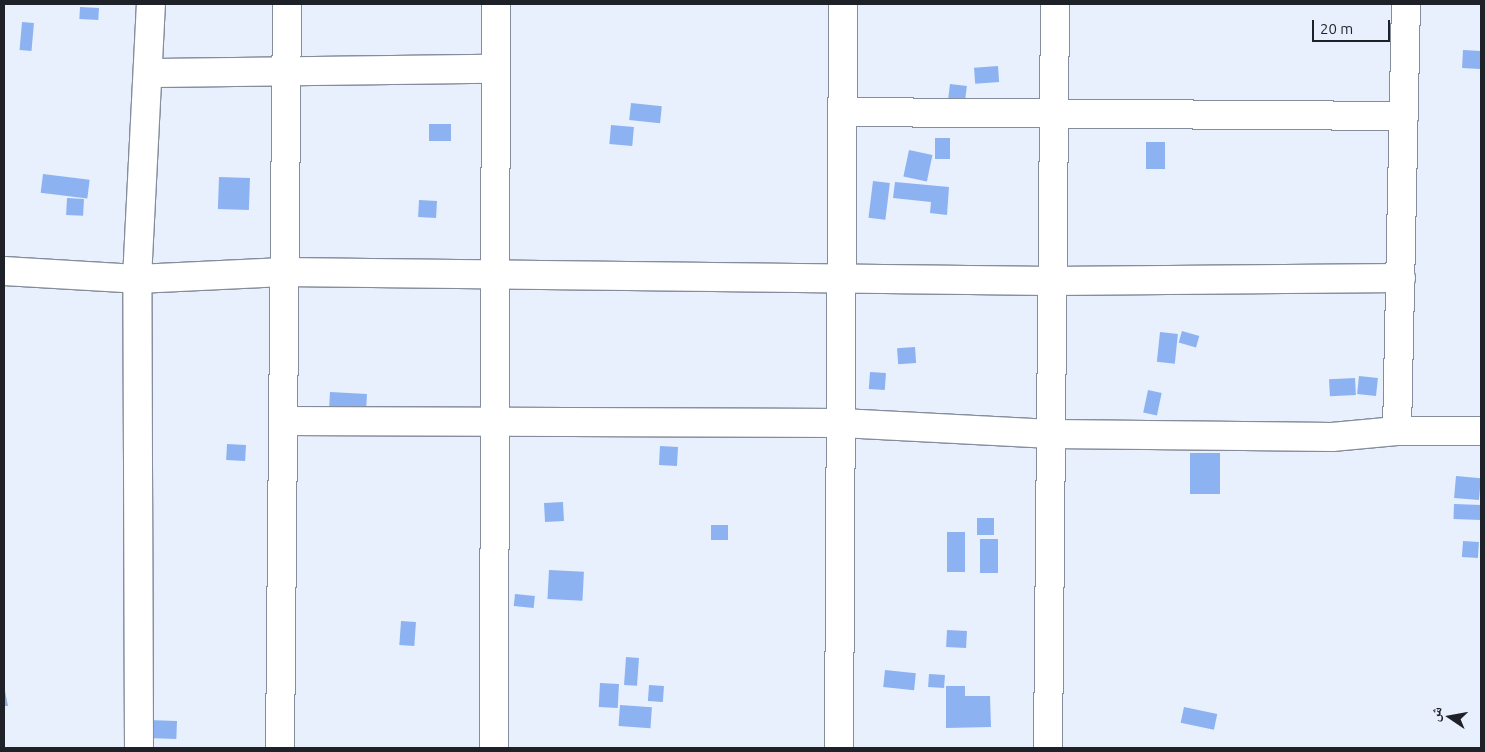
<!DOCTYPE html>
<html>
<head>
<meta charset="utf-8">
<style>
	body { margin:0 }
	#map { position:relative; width:1485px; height:752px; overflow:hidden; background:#e8f0fd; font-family:Ubuntu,"Noto Naskh Arabic",sans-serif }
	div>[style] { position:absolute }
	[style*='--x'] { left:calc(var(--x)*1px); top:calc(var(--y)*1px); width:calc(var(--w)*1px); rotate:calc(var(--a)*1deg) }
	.building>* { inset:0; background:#8cb2f2; transform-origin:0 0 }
	.roads { filter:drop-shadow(1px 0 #848d9c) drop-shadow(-1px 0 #848d9c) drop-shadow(0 1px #848d9c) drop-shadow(0 -1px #848d9c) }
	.street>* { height:28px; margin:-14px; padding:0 14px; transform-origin:14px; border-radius:14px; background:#fff }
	span { translate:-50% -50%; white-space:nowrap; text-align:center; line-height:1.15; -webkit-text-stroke:4px #e8f0fd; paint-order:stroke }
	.frame { position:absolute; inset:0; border:5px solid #1e2228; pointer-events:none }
	.north { position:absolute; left:1425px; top:692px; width:50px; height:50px; -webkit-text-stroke:4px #e8f0fd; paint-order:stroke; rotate:282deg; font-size:14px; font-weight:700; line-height:20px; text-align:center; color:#1e2228 }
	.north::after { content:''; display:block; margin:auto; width:18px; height:22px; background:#1e2228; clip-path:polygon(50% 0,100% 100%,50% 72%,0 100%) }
	.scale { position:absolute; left:1312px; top:20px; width:78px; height:22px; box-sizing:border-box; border:2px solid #1e2228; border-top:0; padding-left:6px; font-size:15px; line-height:18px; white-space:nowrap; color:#1e2228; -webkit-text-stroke:4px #e8f0fd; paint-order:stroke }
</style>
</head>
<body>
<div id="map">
	<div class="building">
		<i style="left:80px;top:7px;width:19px;height:12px;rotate:3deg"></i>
		<i style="left:22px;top:22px;width:12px;height:28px;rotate:5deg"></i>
		<i style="left:1463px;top:50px;width:18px;height:18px;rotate:3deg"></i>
		<i style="left:998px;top:66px;width:16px;height:24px;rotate:86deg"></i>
		<i style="left:950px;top:84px;width:17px;height:18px;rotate:7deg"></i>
		<i style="left:631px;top:103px;width:31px;height:17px;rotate:6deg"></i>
		<i style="left:429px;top:124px;width:22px;height:17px"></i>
		<i style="left:611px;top:125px;width:23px;height:19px;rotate:5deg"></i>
		<i style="left:935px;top:138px;width:15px;height:21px"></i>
		<i style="left:1146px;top:142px;width:19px;height:27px"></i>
		<i style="left:909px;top:150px;width:24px;height:27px;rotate:12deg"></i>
		<i style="left:43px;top:174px;width:47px;height:19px;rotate:7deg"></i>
		<i style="left:219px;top:177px;width:31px;height:32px;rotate:2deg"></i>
		<i style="left:873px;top:181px;width:17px;height:37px;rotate:7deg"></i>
		<i style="clip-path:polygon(895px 182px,949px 187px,947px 215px,930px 213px,931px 202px,893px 198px)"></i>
		<i style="left:67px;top:198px;width:17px;height:17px;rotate:3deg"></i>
		<i style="left:419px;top:200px;width:18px;height:17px;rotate:3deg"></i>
		<i style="left:1182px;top:331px;width:18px;height:12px;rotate:16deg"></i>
		<i style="left:1160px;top:332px;width:18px;height:30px;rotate:6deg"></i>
		<i style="left:915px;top:347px;width:16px;height:18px;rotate:86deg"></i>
		<i style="left:870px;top:372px;width:16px;height:17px;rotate:4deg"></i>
		<i style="left:1359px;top:376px;width:19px;height:18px;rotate:6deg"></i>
		<i style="left:1355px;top:378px;width:17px;height:26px;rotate:87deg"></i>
		<i style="left:1148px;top:390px;width:14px;height:23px;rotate:12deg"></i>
		<i style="left:330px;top:392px;width:37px;height:16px;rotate:3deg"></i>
		<i style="left:227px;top:444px;width:19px;height:16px;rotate:3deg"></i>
		<i style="left:660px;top:446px;width:18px;height:19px;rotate:3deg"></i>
		<i style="left:1190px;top:453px;width:30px;height:41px"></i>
		<i style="left:1456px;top:476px;width:25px;height:22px;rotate:5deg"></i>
		<i style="left:563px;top:502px;width:19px;height:19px;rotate:87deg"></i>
		<i style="left:1454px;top:504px;width:27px;height:15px;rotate:2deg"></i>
		<i style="left:977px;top:518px;width:17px;height:17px"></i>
		<i style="left:711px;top:525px;width:17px;height:15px"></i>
		<i style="left:947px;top:532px;width:18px;height:40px"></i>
		<i style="left:980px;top:539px;width:18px;height:34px"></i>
		<i style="left:1463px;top:541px;width:16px;height:16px;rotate:4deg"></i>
		<i style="left:549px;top:570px;width:35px;height:29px;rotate:3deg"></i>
		<i style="left:515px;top:594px;width:20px;height:12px;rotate:6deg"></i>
		<i style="left:401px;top:621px;width:15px;height:24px;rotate:4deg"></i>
		<i style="left:947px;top:630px;width:20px;height:17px;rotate:3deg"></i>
		<i style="left:626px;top:657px;width:13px;height:28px;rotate:4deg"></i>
		<i style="left:885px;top:670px;width:31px;height:17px;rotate:6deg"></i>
		<i style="left:929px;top:674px;width:16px;height:13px;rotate:4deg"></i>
		<i style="left:600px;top:683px;width:19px;height:24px;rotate:3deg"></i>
		<i style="left:649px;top:685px;width:15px;height:16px;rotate:4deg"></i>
		<i style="clip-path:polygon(4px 686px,8px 706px,4px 706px)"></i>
		<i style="clip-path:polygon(946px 686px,965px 686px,965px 696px,990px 696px,991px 727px,946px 728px)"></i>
		<i style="left:620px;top:705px;width:32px;height:21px;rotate:4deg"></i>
		<i style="left:1184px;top:707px;width:34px;height:16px;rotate:12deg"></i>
		<i style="left:148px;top:720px;width:29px;height:18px;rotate:2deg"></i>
	</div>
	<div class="roads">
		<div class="street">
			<i style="--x:150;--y:73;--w:346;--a:-0.7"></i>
			<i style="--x:842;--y:112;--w:562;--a:0.41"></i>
			<i style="--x:4;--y:271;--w:133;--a:3.4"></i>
			<i style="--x:137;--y:279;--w:147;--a:-2.7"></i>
			<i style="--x:284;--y:272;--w:767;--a:0.67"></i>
			<i style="--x:1051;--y:281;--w:350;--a:-0.5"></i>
			<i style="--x:283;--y:421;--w:558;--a:0.21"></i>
			<i style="--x:841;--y:423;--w:211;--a:3"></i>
			<i style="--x:1052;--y:434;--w:280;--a:0.6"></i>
			<i style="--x:1332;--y:437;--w:65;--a:-5.3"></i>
			<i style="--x:1397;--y:431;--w:84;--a:0"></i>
			<i style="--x:1397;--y:431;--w:427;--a:-88.8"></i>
			<i style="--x:139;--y:748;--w:469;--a:-90.2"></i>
			<i style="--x:137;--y:279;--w:275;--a:-87.1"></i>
			<i style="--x:280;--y:748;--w:744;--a:-89.46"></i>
			<i style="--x:494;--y:748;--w:744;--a:-89.85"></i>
			<i style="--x:839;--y:748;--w:744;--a:-89.69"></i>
			<i style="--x:1048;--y:748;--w:744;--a:-89.46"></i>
		</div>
	</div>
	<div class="frame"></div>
	<div class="north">ش</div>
	<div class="scale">20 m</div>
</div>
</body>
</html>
